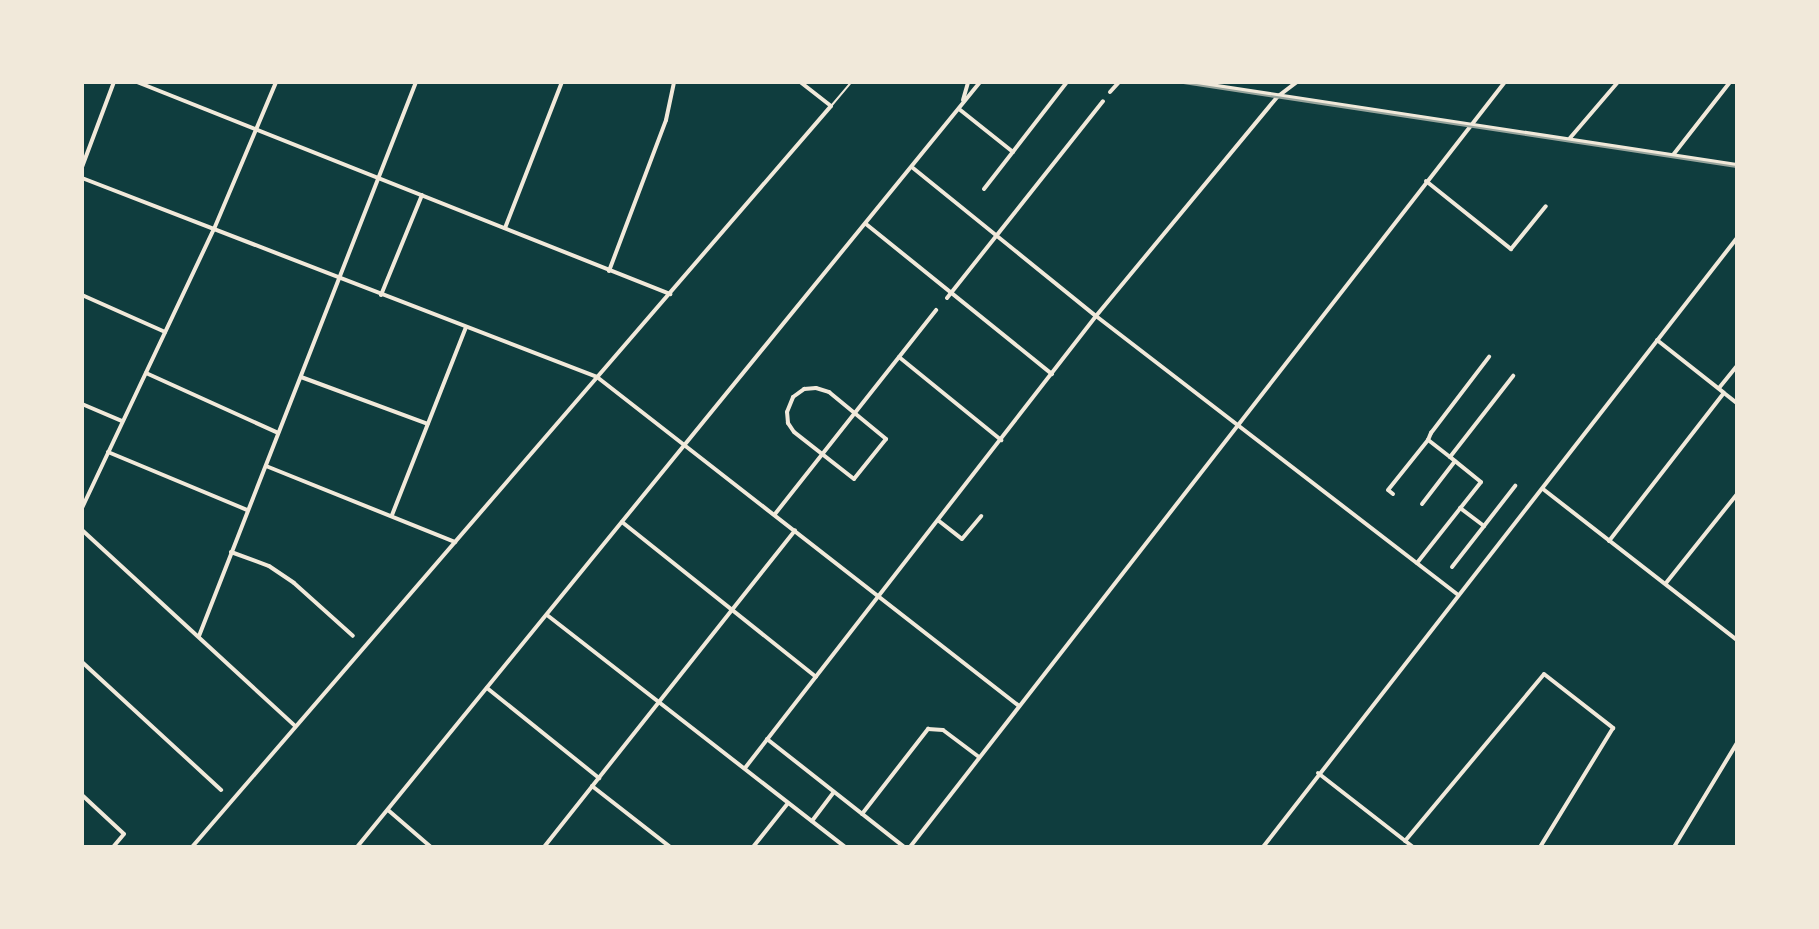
<!DOCTYPE html>
<html>
<head>
<meta charset="utf-8">
<style>
	body { margin:0 }
	#map { position:relative; width:1819px; height:929px; overflow:hidden; background:#0f3d3e; font-family:Commissioner,sans-serif }
	div>[style] { position:absolute }
	[style*='--x'] { left:calc(var(--x)*1px); top:calc(var(--y)*1px); width:calc(var(--w)*1px); rotate:calc(var(--a)*1deg) }
	.service>* { height:2px; margin:-1px; padding:0 1px; transform-origin:1px; border-radius:1px; background:#f1e9da }
	.minor>* { height:4px; margin:-2px; padding:0 2px; transform-origin:2px; border-radius:2px; background:#f1e9da }
	.tram>* { height:2px; margin:-1px; padding:0 1px; transform-origin:1px; border-radius:1px; background:#97a49c }
	span { translate:-50% -50%; white-space:nowrap; text-align:center; line-height:1.15; -webkit-text-stroke:6px #f1e9da; paint-order:stroke }
	.frame { position:absolute; inset:0; border:84px solid #f1e9da; pointer-events:none }
</style>
</head>
<body>
<div id="map">
	<div class="service">
		<i style="--x:832;--y:105;--w:30;--a:-50"></i>
	</div>
	<div class="minor">
		<i style="--x:137;--y:82;--w:574;--a:21.69"></i>
		<i style="--x:1191;--y:82;--w:552;--a:8.64"></i>
		<i style="--x:1110;--y:92;--w:13;--a:-48"></i>
		<i style="--x:963;--y:100;--w:19;--a:-74"></i>
		<i style="--x:959;--y:109;--w:69;--a:38.5"></i>
		<i style="--x:1570;--y:138;--w:74;--a:-49.4"></i>
		<i style="--x:1673;--y:155;--w:93;--a:-52"></i>
		<i style="--x:82;--y:167;--w:91;--a:-69.4"></i>
		<i style="--x:913;--y:168;--w:235;--a:39"></i>
		<i style="--x:1096;--y:316;--w:456;--a:37.6"></i>
		<i style="--x:82;--y:178;--w:552;--a:21.13"></i>
		<i style="--x:597;--y:377;--w:535;--a:37.94"></i>
		<i style="--x:1426;--y:181;--w:109;--a:38.7"></i>
		<i style="--x:1511;--y:249;--w:55;--a:-50.9"></i>
		<i style="--x:984;--y:189;--w:135;--a:-52.2"></i>
		<i style="--x:866;--y:224;--w:239;--a:38.9"></i>
		<i style="--x:505;--y:228;--w:157;--a:-68.7"></i>
		<i style="--x:609;--y:271;--w:161;--a:-69.3"></i>
		<i style="--x:666;--y:120;--w:39;--a:-78"></i>
		<i style="--x:82;--y:295;--w:91;--a:24"></i>
		<i style="--x:381;--y:295;--w:108;--a:-67.7"></i>
		<i style="--x:947;--y:298;--w:251;--a:-51.6"></i>
		<i style="--x:1657;--y:340;--w:85;--a:38.3"></i>
		<i style="--x:899;--y:357;--w:132;--a:39.1"></i>
		<i style="--x:146;--y:373;--w:145;--a:24.4"></i>
		<i style="--x:301;--y:377;--w:135;--a:20.3"></i>
		<i style="--x:816;--y:388;--w:14;--a:17"></i>
		<i style="--x:829;--y:392;--w:74;--a:39.5"></i>
		<i style="--x:886;--y:439;--w:51;--a:128.7"></i>
		<i style="--x:854;--y:479;--w:76;--a:-141.9"></i>
		<i style="--x:794;--y:432;--w:11;--a:-124"></i>
		<i style="--x:788;--y:423;--w:11;--a:-95"></i>
		<i style="--x:787;--y:412;--w:16;--a:-68"></i>
		<i style="--x:793;--y:397;--w:14;--a:-36"></i>
		<i style="--x:804;--y:389;--w:12;--a:-5"></i>
		<i style="--x:1719;--y:388;--w:28;--a:-51"></i>
		<i style="--x:82;--y:404;--w:43;--a:23"></i>
		<i style="--x:108;--y:452;--w:151;--a:22.6"></i>
		<i style="--x:1450;--y:457;--w:28;--a:-142"></i>
		<i style="--x:1428;--y:440;--w:8;--a:-67"></i>
		<i style="--x:1431;--y:433;--w:96;--a:-52.7"></i>
		<i style="--x:266;--y:466;--w:204;--a:21.9"></i>
		<i style="--x:1543;--y:489;--w:246;--a:37.9"></i>
		<i style="--x:1393;--y:494;--w:6;--a:-141"></i>
		<i style="--x:1388;--y:490;--w:64;--a:-51.3"></i>
		<i style="--x:1422;--y:504;--w:54;--a:-52.5"></i>
		<i style="--x:82;--y:508;--w:309;--a:-64.7"></i>
		<i style="--x:214;--y:229;--w:160;--a:-67.1"></i>
		<i style="--x:775;--y:514;--w:260;--a:-51.7"></i>
		<i style="--x:392;--y:515;--w:202;--a:-68.5"></i>
		<i style="--x:939;--y:521;--w:29;--a:38"></i>
		<i style="--x:962;--y:539;--w:30;--a:-50"></i>
		<i style="--x:622;--y:522;--w:248;--a:38.6"></i>
		<i style="--x:1484;--y:526;--w:51;--a:-52.2"></i>
		<i style="--x:82;--y:530;--w:289;--a:42.6"></i>
		<i style="--x:1609;--y:541;--w:187;--a:-52.2"></i>
		<i style="--x:1724;--y:393;--w:16;--a:38"></i>
		<i style="--x:231;--y:552;--w:40;--a:20.2"></i>
		<i style="--x:269;--y:566;--w:30;--a:34"></i>
		<i style="--x:294;--y:583;--w:79;--a:41.9"></i>
		<i style="--x:1417;--y:563;--w:103;--a:-51.7"></i>
		<i style="--x:1481;--y:482;--w:40;--a:-141"></i>
		<i style="--x:1450;--y:457;--w:103;--a:-52.1"></i>
		<i style="--x:1452;--y:567;--w:52;--a:-52"></i>
		<i style="--x:1484;--y:526;--w:30;--a:-143"></i>
		<i style="--x:1666;--y:583;--w:114;--a:-51.4"></i>
		<i style="--x:547;--y:615;--w:378;--a:37.9"></i>
		<i style="--x:199;--y:636;--w:595;--a:-68.61"></i>
		<i style="--x:82;--y:662;--w:189;--a:42.6"></i>
		<i style="--x:487;--y:688;--w:144;--a:38.8"></i>
		<i style="--x:767;--y:739;--w:174;--a:38.2"></i>
		<i style="--x:745;--y:768;--w:572;--a:-52.17"></i>
		<i style="--x:1096;--y:316;--w:284;--a:-50.4"></i>
		<i style="--x:1277;--y:97;--w:25;--a:-37"></i>
		<i style="--x:1318;--y:773;--w:120;--a:37.9"></i>
		<i style="--x:592;--y:786;--w:99;--a:38"></i>
		<i style="--x:82;--y:795;--w:57;--a:42.9"></i>
		<i style="--x:124;--y:834;--w:17;--a:130"></i>
		<i style="--x:388;--y:810;--w:57;--a:40.7"></i>
		<i style="--x:862;--y:814;--w:108;--a:-52.2"></i>
		<i style="--x:928;--y:729;--w:15;--a:4"></i>
		<i style="--x:943;--y:730;--w:45;--a:36.9"></i>
		<i style="--x:812;--y:821;--w:36;--a:-53"></i>
		<i style="--x:1405;--y:841;--w:217;--a:-50.2"></i>
		<i style="--x:1544;--y:674;--w:88;--a:38"></i>
		<i style="--x:1613;--y:728;--w:140;--a:121.5"></i>
		<i style="--x:192;--y:847;--w:978;--a:-49.23"></i>
		<i style="--x:831;--y:106;--w:39;--a:-142"></i>
		<i style="--x:357;--y:847;--w:987;--a:-50.84"></i>
		<i style="--x:544;--y:847;--w:404;--a:-51.6"></i>
		<i style="--x:753;--y:847;--w:56;--a:-51.5"></i>
		<i style="--x:910;--y:847;--w:969;--a:-52.13"></i>
		<i style="--x:1263;--y:847;--w:772;--a:-52.11"></i>
		<i style="--x:1674;--y:847;--w:122;--a:-58.8"></i>
	</div>
	<div class="tram">
		<i style="--x:1177;--y:82;--w:566;--a:8.63"></i>
	</div>
	<div class="frame"></div>
</div>
</body>
</html>
